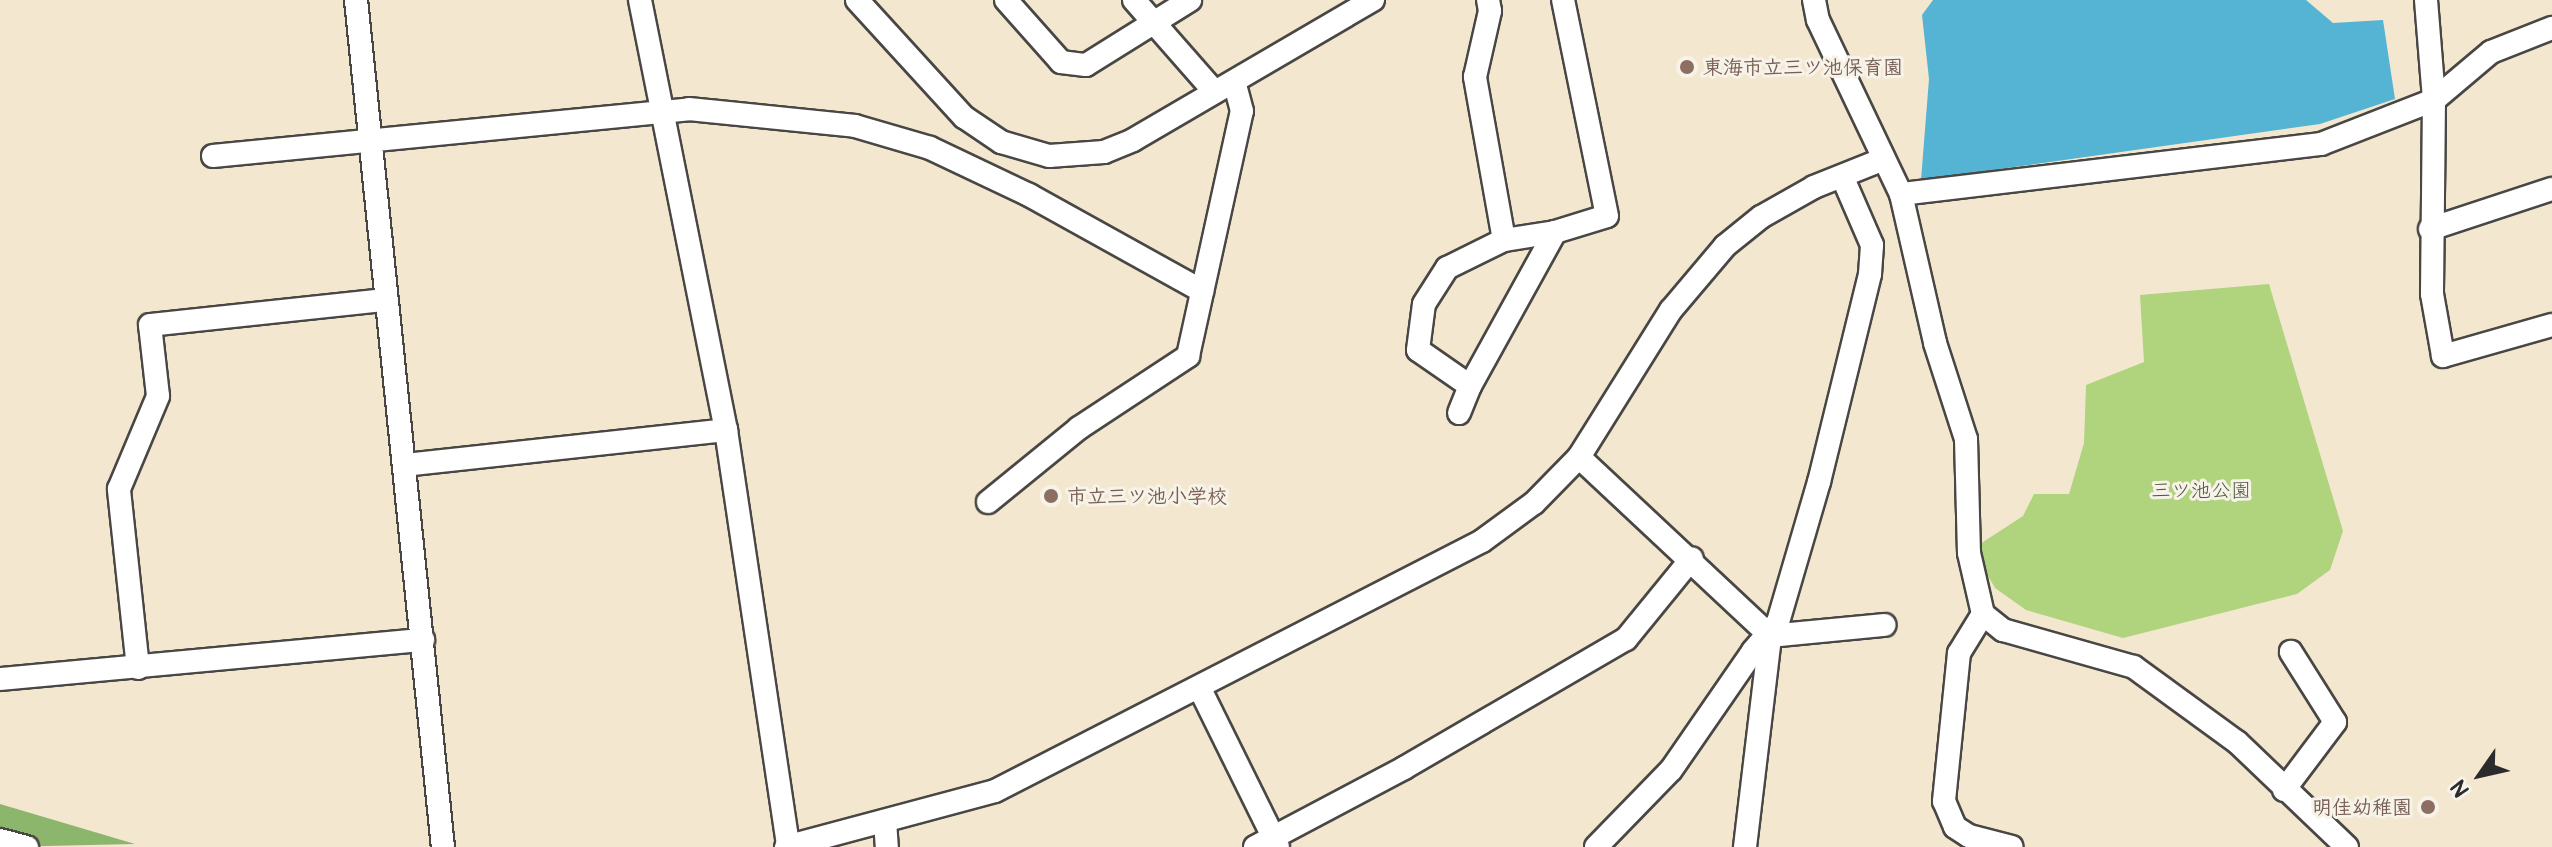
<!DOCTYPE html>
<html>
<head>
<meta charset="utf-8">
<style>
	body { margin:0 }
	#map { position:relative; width:2552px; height:847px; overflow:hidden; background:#f3e7d0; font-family:Pangolin,"Klee One",sans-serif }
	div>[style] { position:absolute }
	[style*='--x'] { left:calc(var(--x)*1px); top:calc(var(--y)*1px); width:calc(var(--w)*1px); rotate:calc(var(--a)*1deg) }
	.green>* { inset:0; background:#b0d47d }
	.forest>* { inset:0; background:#8cb66c }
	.water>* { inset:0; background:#55b3d4 }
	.roads { filter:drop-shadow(2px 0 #494744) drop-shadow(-2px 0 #494744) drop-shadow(0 2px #494744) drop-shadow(0 -2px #494744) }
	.minor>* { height:22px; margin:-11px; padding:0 11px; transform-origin:11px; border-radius:11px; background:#fff }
	.dots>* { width:22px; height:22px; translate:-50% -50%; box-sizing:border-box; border:4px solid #f7f3e8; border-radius:50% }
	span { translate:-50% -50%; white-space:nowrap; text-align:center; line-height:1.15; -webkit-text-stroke:6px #f7f3e8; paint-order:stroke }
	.education-label { font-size:20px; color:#785e54; font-weight:700 }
	.left { translate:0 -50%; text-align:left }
	.right { translate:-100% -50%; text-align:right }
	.park-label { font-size:20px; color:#4c5540 }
	.north { position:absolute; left:2440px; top:735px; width:80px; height:80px; -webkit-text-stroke:6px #f7f3e8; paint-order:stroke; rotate:236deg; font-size:22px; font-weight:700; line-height:32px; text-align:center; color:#2b2b2b }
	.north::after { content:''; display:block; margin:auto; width:28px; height:36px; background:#2b2b2b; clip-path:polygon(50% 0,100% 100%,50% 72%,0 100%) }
</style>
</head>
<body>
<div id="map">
	<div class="green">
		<i style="clip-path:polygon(2269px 284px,2343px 531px,2330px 570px,2297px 594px,2123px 638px,2026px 610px,1995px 588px,1983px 567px,1980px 544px,2023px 516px,2034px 494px,2069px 494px,2084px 443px,2086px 385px,2144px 362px,2140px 295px)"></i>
	</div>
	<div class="forest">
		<i style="clip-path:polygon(0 804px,135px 844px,0 847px)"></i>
	</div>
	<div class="water">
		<i style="clip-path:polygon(1933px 0,2306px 0,2333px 23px,2383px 20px,2395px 99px,2320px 124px,1921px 180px,1929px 79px,1922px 15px)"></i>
	</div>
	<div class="roads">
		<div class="minor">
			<i style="--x:356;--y:0;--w:851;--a:84.14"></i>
			<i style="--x:640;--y:0;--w:439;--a:78.7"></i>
			<i style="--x:726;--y:430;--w:422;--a:81.5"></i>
			<i style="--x:857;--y:0;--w:159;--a:47.6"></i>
			<i style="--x:964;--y:117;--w:45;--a:34"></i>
			<i style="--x:1001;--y:142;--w:50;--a:16.3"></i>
			<i style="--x:1049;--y:156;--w:55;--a:-4.2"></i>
			<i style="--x:1104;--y:152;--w:31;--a:-22"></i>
			<i style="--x:1133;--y:140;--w:278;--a:-30.3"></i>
			<i style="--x:1006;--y:0;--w:83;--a:48.4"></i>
			<i style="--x:1061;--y:62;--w:25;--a:7"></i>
			<i style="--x:1086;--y:65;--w:123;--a:-32"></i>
			<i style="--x:1134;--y:0;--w:121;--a:48.7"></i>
			<i style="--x:1814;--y:0;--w:20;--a:79"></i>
			<i style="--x:1818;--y:20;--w:193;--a:64.5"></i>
			<i style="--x:1901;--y:194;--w:153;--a:77.1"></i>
			<i style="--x:1935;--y:343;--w:101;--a:72.1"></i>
			<i style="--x:1966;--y:439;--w:114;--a:88.5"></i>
			<i style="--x:1969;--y:553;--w:63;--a:77.1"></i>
			<i style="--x:1983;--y:614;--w:26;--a:39"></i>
			<i style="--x:2003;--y:630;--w:136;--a:15.8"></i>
			<i style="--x:2134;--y:667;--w:127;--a:36.1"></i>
			<i style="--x:2237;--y:742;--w:152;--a:43.7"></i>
			<i style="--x:2426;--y:0;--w:100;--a:85.4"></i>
			<i style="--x:2434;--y:100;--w:194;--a:90.6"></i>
			<i style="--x:2432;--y:294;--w:63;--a:79.9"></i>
			<i style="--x:2443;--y:356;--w:113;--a:-15.9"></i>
			<i style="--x:213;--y:156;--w:478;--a:-5.6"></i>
			<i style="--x:689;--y:109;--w:167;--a:5.8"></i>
			<i style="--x:855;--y:126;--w:78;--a:16.3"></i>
			<i style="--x:930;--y:148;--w:110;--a:25.4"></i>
			<i style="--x:1029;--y:195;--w:198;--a:29"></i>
			<i style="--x:1901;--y:194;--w:423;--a:-6.8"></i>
			<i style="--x:2321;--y:144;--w:121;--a:-21.3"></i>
			<i style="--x:2434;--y:100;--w:75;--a:-40.1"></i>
			<i style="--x:2491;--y:52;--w:66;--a:-21.5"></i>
			<i style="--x:2430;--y:229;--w:128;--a:-18.2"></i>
			<i style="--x:1555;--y:232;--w:54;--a:-17.1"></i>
			<i style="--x:1607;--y:216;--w:220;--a:-101.5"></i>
			<i style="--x:1470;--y:386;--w:176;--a:-61.1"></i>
			<i style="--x:1555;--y:232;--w:52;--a:171.1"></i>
			<i style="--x:1459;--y:413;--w:29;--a:-68"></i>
			<i style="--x:1470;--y:386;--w:63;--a:-145.3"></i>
			<i style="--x:1418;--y:350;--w:46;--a:-82.6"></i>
			<i style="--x:1424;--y:304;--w:43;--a:-57.4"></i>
			<i style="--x:1447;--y:268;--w:64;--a:-26.2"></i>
			<i style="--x:1504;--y:240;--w:166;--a:-100.1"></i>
			<i style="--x:1475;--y:77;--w:68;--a:-77.2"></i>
			<i style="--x:1490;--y:11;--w:11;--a:-100"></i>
			<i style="--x:1579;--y:457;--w:262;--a:43.1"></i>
			<i style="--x:405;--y:465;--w:323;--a:-6.2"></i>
			<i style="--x:988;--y:502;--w:117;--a:-39.1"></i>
			<i style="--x:1079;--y:428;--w:131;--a:-33.4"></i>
			<i style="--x:1188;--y:356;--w:251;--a:-77.6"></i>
			<i style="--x:1242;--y:111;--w:28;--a:-105"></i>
			<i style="--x:1983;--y:614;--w:46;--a:121.6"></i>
			<i style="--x:1959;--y:653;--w:149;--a:95.8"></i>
			<i style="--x:1944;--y:801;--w:28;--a:67"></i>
			<i style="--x:1955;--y:827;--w:17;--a:33"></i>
			<i style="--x:1969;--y:836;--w:44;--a:14.3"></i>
			<i style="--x:1770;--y:636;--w:115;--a:-5.5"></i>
			<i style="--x:138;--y:668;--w:180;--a:-96.1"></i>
			<i style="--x:119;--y:489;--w:101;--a:-67.2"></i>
			<i style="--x:158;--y:396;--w:71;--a:-96.4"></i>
			<i style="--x:150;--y:325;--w:235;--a:-6.1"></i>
			<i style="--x:0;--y:679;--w:425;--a:-5.3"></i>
			<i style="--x:1199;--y:687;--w:178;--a:63.7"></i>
			<i style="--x:2284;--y:790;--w:85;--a:-53.1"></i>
			<i style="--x:2335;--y:722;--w:83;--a:-122.2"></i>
			<i style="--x:885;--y:821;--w:26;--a:86"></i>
			<i style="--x:0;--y:840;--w:28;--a:15"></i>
			<i style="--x:786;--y:847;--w:216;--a:-15"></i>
			<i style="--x:995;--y:791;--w:547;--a:-27.17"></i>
			<i style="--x:1482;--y:541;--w:64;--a:-36.2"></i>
			<i style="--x:1534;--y:503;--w:64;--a:-45.6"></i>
			<i style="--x:1579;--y:457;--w:173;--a:-58"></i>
			<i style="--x:1671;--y:310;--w:84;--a:-49.8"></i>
			<i style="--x:1725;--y:246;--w:46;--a:-38.9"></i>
			<i style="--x:1761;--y:217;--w:61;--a:-29.5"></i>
			<i style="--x:1814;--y:187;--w:75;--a:-21.8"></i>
			<i style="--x:1255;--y:847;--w:169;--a:-27.9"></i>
			<i style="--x:1404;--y:768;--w:257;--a:-30.2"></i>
			<i style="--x:1626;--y:639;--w:104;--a:-50.8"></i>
			<i style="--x:1596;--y:847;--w:107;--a:-45.8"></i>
			<i style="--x:1671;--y:770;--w:145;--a:-55.4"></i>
			<i style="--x:1753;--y:651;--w:38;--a:-49"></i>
			<i style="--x:1778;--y:622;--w:146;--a:-73.7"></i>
			<i style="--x:1819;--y:482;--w:214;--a:-76.2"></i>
			<i style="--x:1870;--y:274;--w:29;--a:-86"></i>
			<i style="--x:1872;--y:245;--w:75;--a:-113.5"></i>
			<i style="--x:1745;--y:847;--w:212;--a:-83.2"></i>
		</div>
	</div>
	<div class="dots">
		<i style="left:1687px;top:67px;background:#8d6e63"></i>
		<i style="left:1051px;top:496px;background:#8d6e63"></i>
		<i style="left:2428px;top:807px;background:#8d6e63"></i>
	</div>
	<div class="education-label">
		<span class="left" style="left:1703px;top:67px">東海市立三ツ池保育園</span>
		<span class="left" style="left:1067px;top:496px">市立三ツ池小学校</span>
		<span class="right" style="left:2412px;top:807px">明佳幼稚園</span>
	</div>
	<div class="park-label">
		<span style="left:2201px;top:490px">三ツ池公園</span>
	</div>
	<div class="north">N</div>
</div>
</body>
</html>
